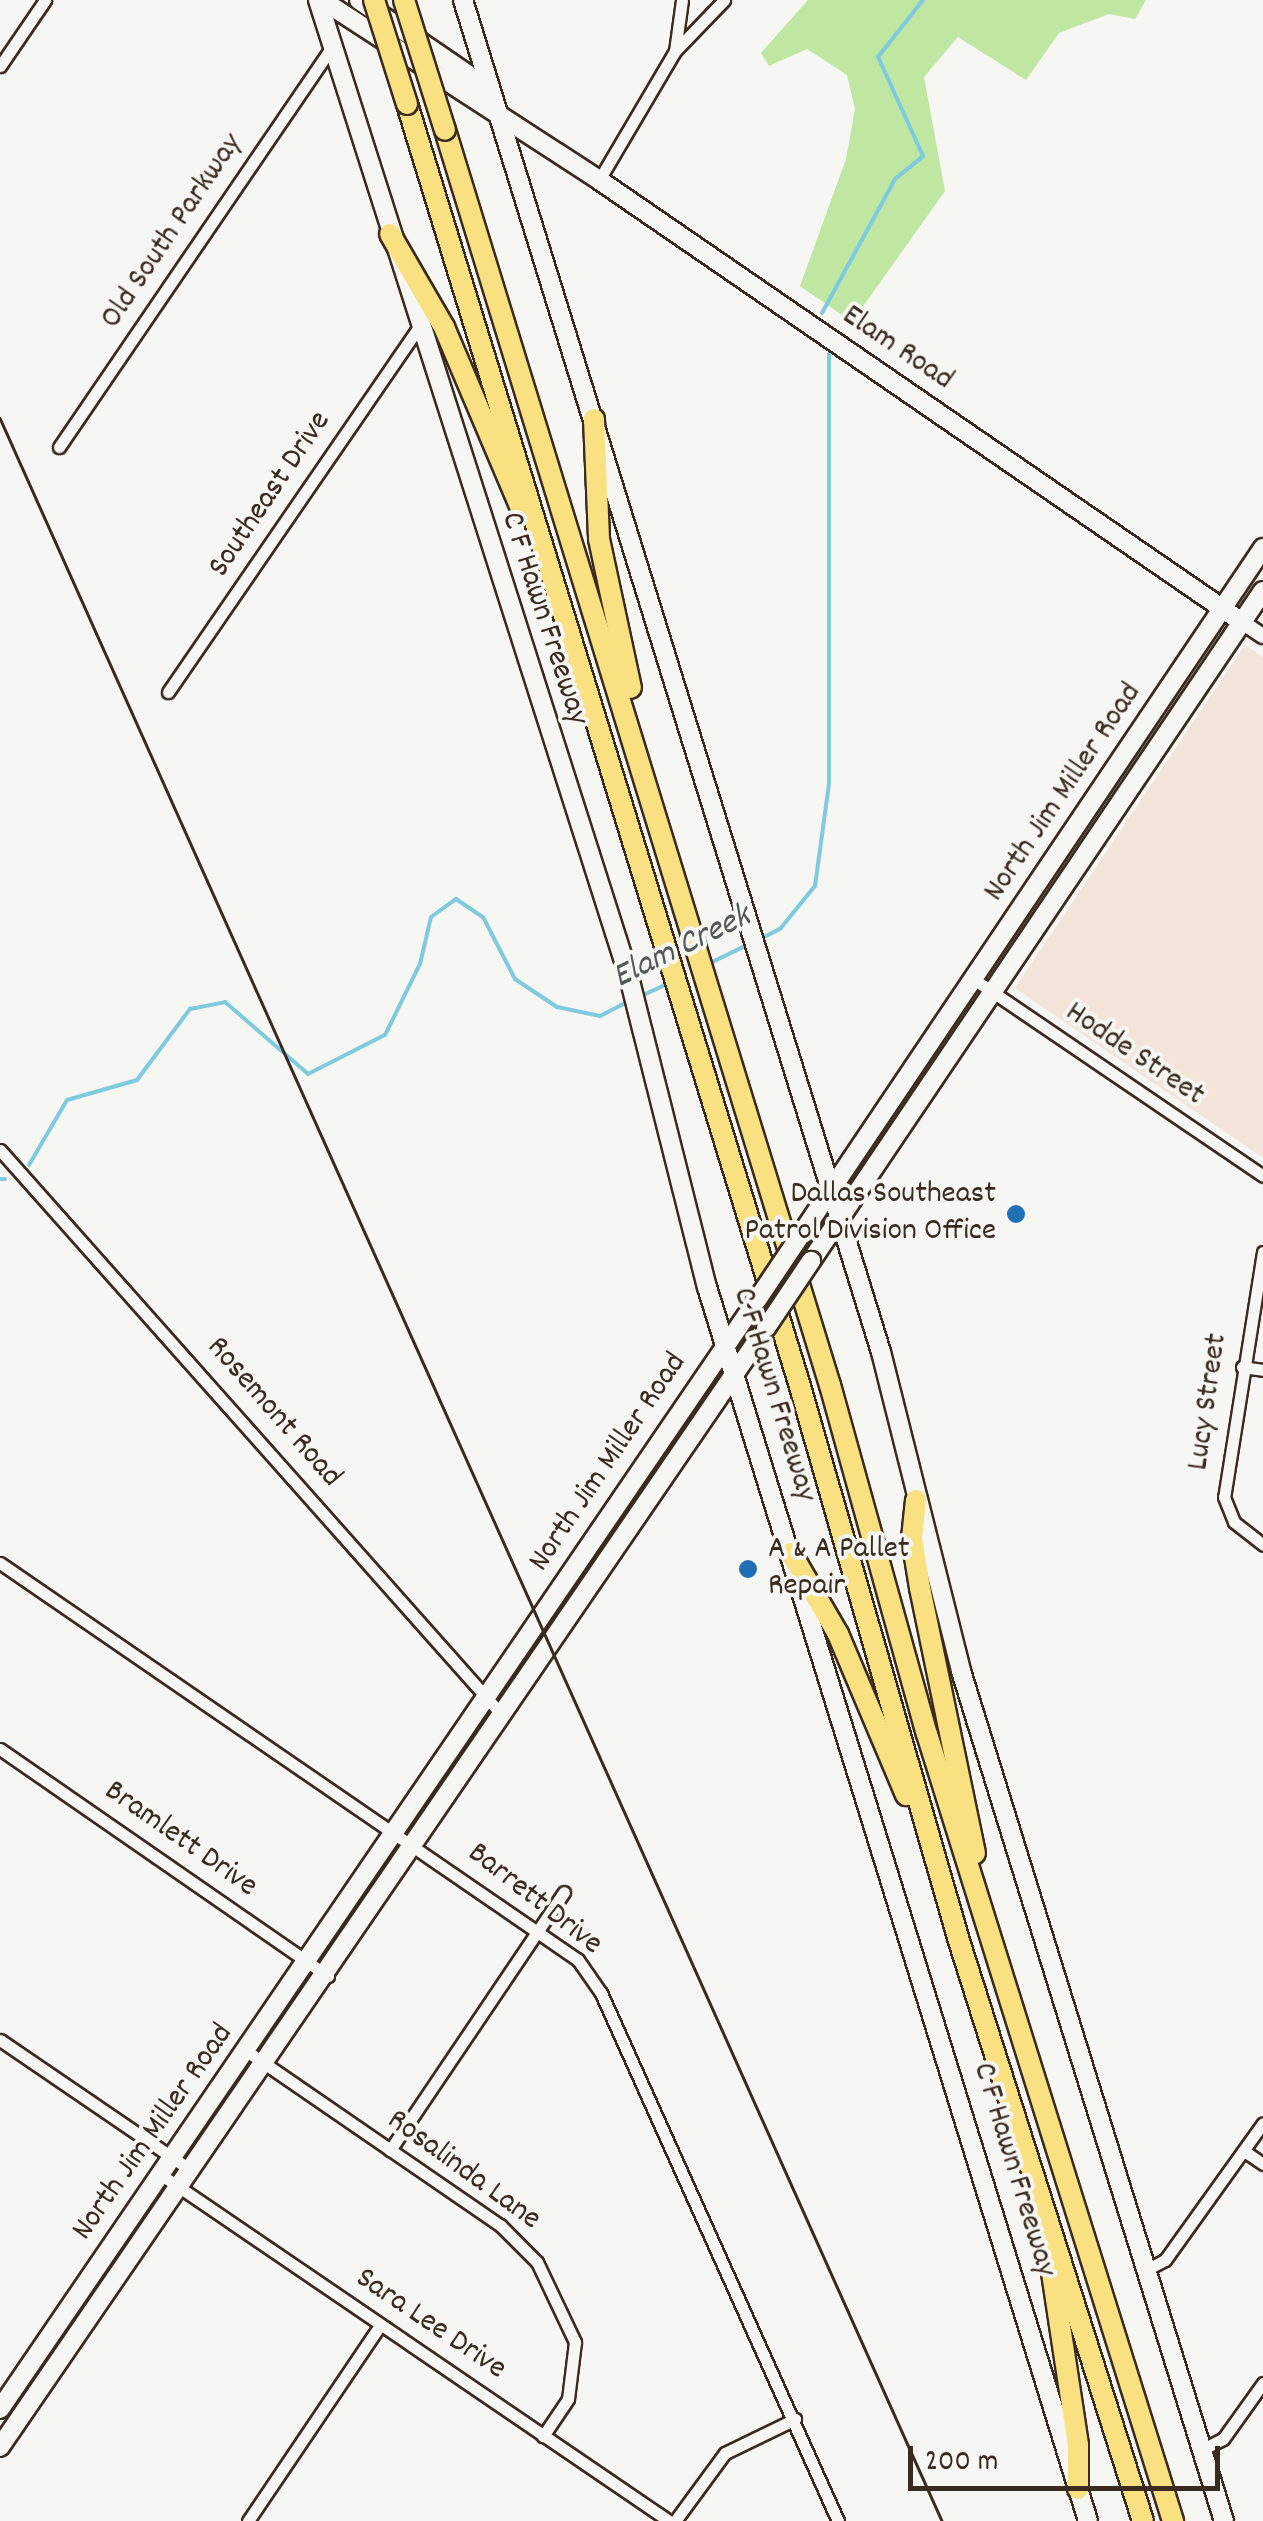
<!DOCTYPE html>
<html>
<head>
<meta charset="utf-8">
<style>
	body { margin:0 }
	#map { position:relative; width:1263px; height:2521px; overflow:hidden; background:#f6f6f2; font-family:Dekko,sans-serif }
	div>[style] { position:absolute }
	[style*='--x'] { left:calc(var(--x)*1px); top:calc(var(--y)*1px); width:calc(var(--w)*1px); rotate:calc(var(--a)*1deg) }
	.built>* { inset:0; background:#f3e4d9 }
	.green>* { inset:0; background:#bfe7a2 }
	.stream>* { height:4px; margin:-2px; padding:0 2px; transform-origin:2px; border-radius:2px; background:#7fcadf }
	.roads { filter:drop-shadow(2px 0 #3b2a1e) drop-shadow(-2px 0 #3b2a1e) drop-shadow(0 2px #3b2a1e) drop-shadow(0 -2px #3b2a1e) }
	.minor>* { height:11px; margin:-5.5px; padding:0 5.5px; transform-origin:5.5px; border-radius:5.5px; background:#f6f6f2 }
	.tertiary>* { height:14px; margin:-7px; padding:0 7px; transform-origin:7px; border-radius:7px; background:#f6f6f2 }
	.secondary>* { height:18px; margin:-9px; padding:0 9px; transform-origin:9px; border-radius:9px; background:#f6f6f2 }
	.motorway>* { height:20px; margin:-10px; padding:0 10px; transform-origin:10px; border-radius:10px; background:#f9e181 }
	.tram>* { height:2.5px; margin:-1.25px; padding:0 1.25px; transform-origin:1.25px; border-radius:1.25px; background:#3b2a1e }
	.bridges { filter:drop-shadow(2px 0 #3b2a1e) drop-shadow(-2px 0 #3b2a1e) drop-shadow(0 2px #3b2a1e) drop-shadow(0 -2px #3b2a1e) }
	.secondary-bridge>* { height:18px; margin:-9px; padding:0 9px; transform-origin:9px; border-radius:9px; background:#f6f6f2 }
	.motorway-bridge>* { height:20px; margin:-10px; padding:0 10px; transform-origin:10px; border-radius:10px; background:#f9e181 }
	.dots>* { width:28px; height:28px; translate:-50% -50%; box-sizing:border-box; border:5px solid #f6f6f2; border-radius:50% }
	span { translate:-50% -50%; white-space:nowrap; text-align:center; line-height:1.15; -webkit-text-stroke:8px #f6f6f2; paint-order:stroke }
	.street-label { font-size:32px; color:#3b2a1e }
	.poi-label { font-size:32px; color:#3b2a1e }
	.right { translate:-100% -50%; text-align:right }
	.left { translate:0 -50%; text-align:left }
	.water-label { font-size:35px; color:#4f5a58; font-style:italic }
	.scale { position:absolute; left:908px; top:2446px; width:312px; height:45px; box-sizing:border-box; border:5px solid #3b2a1e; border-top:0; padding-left:12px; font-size:30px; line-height:35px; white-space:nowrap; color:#3b2a1e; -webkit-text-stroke:8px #f6f6f2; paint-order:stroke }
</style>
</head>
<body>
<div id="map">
	<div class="built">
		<i style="clip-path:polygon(1245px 645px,1263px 657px,1263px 1158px,1015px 988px)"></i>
	</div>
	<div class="green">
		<i style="clip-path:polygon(808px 0,1146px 0,1135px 19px,1109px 14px,1059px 33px,1026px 80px,958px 37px,924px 77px,945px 191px,852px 322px,800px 286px,846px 159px,855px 109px,847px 75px,807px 49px,769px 66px,761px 53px)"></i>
	</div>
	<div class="stream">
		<i style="--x:822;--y:313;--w:153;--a:-61.4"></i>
		<i style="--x:895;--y:179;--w:36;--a:-39"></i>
		<i style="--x:923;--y:156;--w:109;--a:-114.4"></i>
		<i style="--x:878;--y:57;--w:73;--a:-51.7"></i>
		<i style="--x:760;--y:939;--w:22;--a:-27"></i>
		<i style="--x:780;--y:929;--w:55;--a:-50.9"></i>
		<i style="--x:815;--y:886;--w:103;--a:-82.2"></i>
		<i style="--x:829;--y:784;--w:430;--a:-90"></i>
		<i style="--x:706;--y:965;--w:46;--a:-26"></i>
		<i style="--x:639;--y:997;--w:35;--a:-25"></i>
		<i style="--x:29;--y:1165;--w:75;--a:-59.7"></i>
		<i style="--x:67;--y:1100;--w:73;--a:-15.9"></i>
		<i style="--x:137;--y:1080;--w:89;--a:-53.3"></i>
		<i style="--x:190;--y:1009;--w:36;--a:-11"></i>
		<i style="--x:225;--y:1002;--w:110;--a:40.9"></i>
		<i style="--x:308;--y:1074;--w:86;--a:-26.9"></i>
		<i style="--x:385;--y:1035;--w:79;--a:-63.8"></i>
		<i style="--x:420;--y:964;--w:48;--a:-76.8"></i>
		<i style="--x:431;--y:917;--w:31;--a:-36"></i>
		<i style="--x:456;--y:899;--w:32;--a:34"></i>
		<i style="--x:483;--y:917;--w:70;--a:62.7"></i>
		<i style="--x:515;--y:979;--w:50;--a:33.7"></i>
		<i style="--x:557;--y:1007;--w:44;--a:11.8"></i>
		<i style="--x:600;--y:1016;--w:34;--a:-27"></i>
		<i style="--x:0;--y:1179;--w:5;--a:0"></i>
	</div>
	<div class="roads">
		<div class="minor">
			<i style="--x:682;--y:0;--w:51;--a:97.8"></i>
			<i style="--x:675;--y:51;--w:71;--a:-46.1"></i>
			<i style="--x:0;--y:66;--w:80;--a:-55.7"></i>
			<i style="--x:599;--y:180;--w:150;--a:-59.5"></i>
			<i style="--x:59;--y:447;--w:484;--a:-55.7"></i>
			<i style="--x:168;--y:692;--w:443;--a:-55.5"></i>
			<i style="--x:975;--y:980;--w:348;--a:34.2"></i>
			<i style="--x:0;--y:1150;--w:756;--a:48.38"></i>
			<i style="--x:1263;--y:1252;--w:248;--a:99"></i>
			<i style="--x:1224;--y:1497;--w:27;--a:68"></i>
			<i style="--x:1234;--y:1522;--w:37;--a:38"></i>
			<i style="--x:1242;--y:1367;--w:21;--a:8"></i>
			<i style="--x:0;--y:1563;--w:701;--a:34.48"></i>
			<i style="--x:578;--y:1960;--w:40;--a:55.1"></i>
			<i style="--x:601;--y:1993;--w:579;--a:65.83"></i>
			<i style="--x:0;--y:1749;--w:399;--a:34.7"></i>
			<i style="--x:0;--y:2040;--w:229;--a:34.3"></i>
			<i style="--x:248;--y:2052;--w:306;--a:34.5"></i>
			<i style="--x:500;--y:2225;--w:52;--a:45"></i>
			<i style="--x:537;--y:2262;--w:89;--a:64.6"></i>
			<i style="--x:575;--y:2342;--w:57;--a:97"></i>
			<i style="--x:568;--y:2399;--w:45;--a:124"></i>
			<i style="--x:390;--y:2150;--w:311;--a:-56"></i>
			<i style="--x:1244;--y:2151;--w:23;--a:34"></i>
			<i style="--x:160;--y:2174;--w:616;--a:34.28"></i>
			<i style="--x:1146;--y:2270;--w:21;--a:-28"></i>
			<i style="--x:1165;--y:2260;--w:168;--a:-54.4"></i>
			<i style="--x:1203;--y:2449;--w:22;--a:-27"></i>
			<i style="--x:1223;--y:2439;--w:69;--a:-54.5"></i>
			<i style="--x:248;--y:2521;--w:236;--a:-56"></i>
			<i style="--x:675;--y:2521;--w:84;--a:-53.7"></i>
			<i style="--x:725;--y:2453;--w:78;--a:-25.9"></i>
		</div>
		<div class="tertiary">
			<i style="--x:1242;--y:622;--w:25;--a:34"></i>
		</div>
		<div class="secondary">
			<i style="--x:318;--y:0;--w:1025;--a:72.34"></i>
			<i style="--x:629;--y:977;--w:320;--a:75.9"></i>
			<i style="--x:707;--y:1287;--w:1291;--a:72.84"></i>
			<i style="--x:322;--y:0;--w:330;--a:33"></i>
			<i style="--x:599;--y:180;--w:780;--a:34.5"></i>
			<i style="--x:359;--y:0;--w:131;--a:34.4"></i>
			<i style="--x:467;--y:74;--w:37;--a:52"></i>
			<i style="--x:463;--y:0;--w:1415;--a:72.82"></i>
			<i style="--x:881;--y:1352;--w:329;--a:75.9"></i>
			<i style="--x:961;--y:1671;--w:890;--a:72.81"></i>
			<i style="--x:802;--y:1233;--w:826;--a:-56.06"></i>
			<i style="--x:811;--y:1261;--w:808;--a:-56"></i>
			<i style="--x:0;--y:2409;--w:1343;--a:-55.68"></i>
			<i style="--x:0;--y:2447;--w:1356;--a:-55.61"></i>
		</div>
		<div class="motorway">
			<i style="--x:407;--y:104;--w:1338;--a:72.96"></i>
			<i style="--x:799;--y:1383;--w:580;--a:74"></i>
			<i style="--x:959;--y:1941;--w:608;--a:72.4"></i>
			<i style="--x:445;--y:130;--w:1313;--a:72.95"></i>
			<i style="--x:830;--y:1385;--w:362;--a:74.5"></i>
			<i style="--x:927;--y:1734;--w:825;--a:72.64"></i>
			<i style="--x:390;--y:234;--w:108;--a:59.9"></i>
			<i style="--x:444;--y:327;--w:200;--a:67"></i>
			<i style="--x:594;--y:419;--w:120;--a:87.6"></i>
			<i style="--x:599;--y:539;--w:152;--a:77.9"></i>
			<i style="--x:916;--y:1500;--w:39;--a:96"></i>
			<i style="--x:912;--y:1539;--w:50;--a:80.7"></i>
			<i style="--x:920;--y:1588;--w:271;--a:78.3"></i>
			<i style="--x:791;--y:1553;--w:94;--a:59.9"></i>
			<i style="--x:838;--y:1634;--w:175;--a:67.1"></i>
			<i style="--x:1049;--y:2253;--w:194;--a:81.4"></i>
			<i style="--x:1078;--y:2445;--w:44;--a:90"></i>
		</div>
	</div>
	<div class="tram">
		<i style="--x:0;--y:418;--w:2304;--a:65.87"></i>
	</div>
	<div class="bridges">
		<div class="secondary-bridge">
			<i style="--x:757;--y:1300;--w:81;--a:-56.1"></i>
			<i style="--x:766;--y:1328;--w:81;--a:-56.1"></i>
		</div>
		<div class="motorway-bridge">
			<i style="--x:374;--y:0;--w:109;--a:72.4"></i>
			<i style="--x:404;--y:0;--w:136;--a:72.5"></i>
		</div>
	</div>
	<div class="dots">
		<i style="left:1016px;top:1214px;background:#1f6fb2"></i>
		<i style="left:748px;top:1569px;background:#1f6fb2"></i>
	</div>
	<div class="street-label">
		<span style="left:173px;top:232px;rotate:-56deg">Old South Parkway</span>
		<span style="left:897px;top:349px;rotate:34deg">Elam Road</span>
		<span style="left:271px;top:495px;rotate:-56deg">Southeast Drive</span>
		<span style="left:543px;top:619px;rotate:72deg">C F Hawn Freeway</span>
		<span style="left:1064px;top:793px;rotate:-56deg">North Jim Miller Road</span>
		<span style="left:1134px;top:1055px;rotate:34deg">Hodde Street</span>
		<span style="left:773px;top:1395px;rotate:73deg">C F Hawn Freeway</span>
		<span style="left:1209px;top:1402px;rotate:-82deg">Lucy Street</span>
		<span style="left:273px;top:1413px;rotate:49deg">Rosemont Road</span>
		<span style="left:609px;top:1463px;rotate:-56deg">North Jim Miller Road</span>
		<span style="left:180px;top:1840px;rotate:35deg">Bramlett Drive</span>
		<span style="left:534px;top:1900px;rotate:38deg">Barrett Drive</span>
		<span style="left:154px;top:2133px;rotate:-55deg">North Jim Miller Road</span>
		<span style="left:1013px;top:2170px;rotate:73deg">C F Hawn Freeway</span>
		<span style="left:463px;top:2171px;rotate:36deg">Rosalinda Lane</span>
		<span style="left:430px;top:2325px;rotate:34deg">Sara Lee Drive</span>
	</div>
	<div class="poi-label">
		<span class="right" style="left:996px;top:1214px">Dallas Southeast<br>Patrol Division Office</span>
		<span class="left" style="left:768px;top:1569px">A &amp; A Pallet<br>Repair</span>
	</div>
	<div class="water-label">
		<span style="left:682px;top:948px;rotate:-26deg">Elam Creek</span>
	</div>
	<div class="scale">200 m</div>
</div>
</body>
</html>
